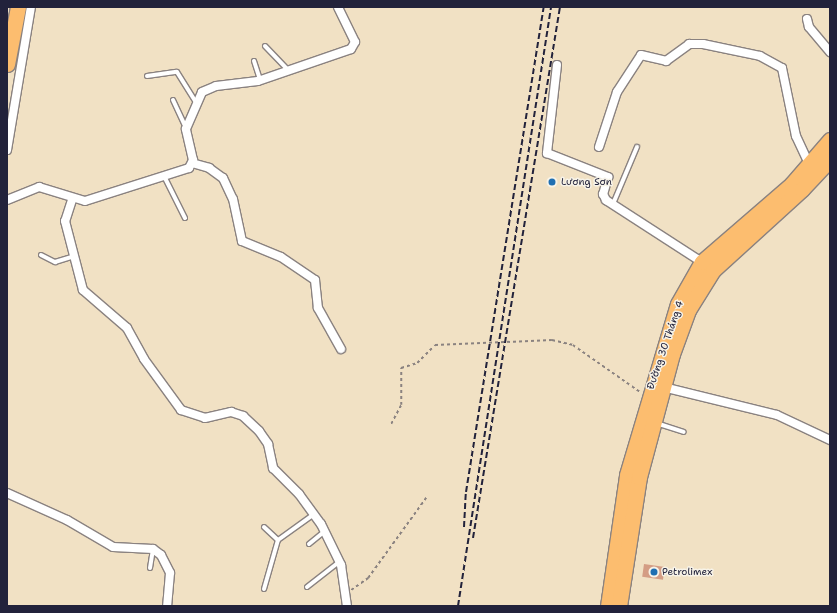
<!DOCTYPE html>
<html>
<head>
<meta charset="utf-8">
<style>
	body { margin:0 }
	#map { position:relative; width:837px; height:613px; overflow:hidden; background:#f1e1c4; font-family:"Shantell Sans",sans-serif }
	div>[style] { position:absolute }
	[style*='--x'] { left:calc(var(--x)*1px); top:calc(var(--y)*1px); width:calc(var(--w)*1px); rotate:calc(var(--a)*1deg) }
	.building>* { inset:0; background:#d49d84; transform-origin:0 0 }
	.path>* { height:1.5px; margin-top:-0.75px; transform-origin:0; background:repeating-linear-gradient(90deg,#8a8280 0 3px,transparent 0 6px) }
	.roads { filter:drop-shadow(1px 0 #8a8280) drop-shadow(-1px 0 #8a8280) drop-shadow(0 1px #8a8280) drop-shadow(0 -1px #8a8280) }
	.lane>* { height:4px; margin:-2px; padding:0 2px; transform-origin:2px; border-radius:2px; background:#fff }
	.street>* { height:8px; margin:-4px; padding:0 4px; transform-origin:4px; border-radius:4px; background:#fff }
	.highway>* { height:15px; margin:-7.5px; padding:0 7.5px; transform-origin:7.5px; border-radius:7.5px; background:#fcbd6f }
	.rail>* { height:2px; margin-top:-1px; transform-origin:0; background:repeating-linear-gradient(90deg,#22223b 0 6px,transparent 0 9px) }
	.dots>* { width:11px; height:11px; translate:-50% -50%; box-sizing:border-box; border:2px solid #f7f3e8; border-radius:50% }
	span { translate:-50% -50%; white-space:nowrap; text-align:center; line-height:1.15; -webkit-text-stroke:3px #f7f3e8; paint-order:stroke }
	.poi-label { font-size:10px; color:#22223b }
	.left { translate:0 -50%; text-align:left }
	.street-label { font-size:10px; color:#22223b }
	.frame { position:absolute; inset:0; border:8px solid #22223b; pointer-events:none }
</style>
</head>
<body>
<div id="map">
	<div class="building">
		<i style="left:644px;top:564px;width:21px;height:13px;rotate:8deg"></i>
	</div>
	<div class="path">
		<i style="--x:391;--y:424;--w:21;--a:-62"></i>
		<i style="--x:401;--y:405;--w:37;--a:-90"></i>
		<i style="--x:401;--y:368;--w:17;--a:-17"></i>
		<i style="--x:417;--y:363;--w:25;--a:-45"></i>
		<i style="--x:435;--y:345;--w:117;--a:-2.4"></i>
		<i style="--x:552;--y:340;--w:22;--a:13"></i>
		<i style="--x:573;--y:345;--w:82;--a:35"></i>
		<i style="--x:351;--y:590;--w:21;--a:-35"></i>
		<i style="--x:368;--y:578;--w:99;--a:-54.1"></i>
	</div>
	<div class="roads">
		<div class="lane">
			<i style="--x:265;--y:46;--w:32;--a:46"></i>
			<i style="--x:254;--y:61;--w:20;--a:72"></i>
			<i style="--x:147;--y:76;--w:30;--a:-8"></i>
			<i style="--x:177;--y:72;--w:36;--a:58"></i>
			<i style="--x:173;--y:100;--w:31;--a:65"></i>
			<i style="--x:164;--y:176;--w:47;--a:63.4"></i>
			<i style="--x:613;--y:204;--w:62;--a:-67.2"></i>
			<i style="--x:41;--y:255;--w:16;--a:27"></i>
			<i style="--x:55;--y:262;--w:21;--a:-17"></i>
			<i style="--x:656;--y:423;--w:29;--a:18"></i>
			<i style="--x:264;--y:527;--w:19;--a:43"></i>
			<i style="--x:309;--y:544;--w:19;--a:-39"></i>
			<i style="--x:150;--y:568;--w:19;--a:-81"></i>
			<i style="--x:307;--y:587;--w:41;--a:-38"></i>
			<i style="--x:264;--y:589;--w:51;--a:-74.1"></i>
			<i style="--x:278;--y:540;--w:44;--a:-35.8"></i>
		</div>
		<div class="street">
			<i style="--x:807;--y:19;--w:8;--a:76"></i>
			<i style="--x:809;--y:27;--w:33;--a:50"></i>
			<i style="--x:557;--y:65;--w:89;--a:96.5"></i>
			<i style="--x:547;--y:153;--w:66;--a:21.5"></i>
			<i style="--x:608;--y:177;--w:18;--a:106"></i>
			<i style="--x:603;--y:194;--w:7;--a:63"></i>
			<i style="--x:606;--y:200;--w:114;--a:32.9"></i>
			<i style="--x:599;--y:147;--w:58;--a:-71.9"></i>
			<i style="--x:617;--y:92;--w:44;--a:-57"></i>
			<i style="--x:641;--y:55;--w:26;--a:13"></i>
			<i style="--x:666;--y:61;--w:29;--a:-36"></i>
			<i style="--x:689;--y:44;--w:14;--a:0"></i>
			<i style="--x:703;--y:44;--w:58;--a:11.9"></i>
			<i style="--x:760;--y:56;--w:25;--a:29"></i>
			<i style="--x:782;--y:68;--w:69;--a:78.4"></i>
			<i style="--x:796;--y:136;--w:33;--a:65"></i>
			<i style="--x:7;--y:150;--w:145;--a:-80.5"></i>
			<i style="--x:192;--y:163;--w:18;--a:16"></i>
			<i style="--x:209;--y:168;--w:17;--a:36"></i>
			<i style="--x:223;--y:178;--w:23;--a:65"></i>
			<i style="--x:233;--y:199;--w:43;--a:77.9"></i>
			<i style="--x:242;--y:241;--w:42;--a:22.3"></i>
			<i style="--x:281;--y:257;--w:41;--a:34.1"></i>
			<i style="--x:315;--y:280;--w:28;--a:84"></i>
			<i style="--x:318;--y:308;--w:47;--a:60.7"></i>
			<i style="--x:7;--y:200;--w:35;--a:-22"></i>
			<i style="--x:39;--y:187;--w:48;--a:16.9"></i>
			<i style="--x:85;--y:201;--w:109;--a:-17.6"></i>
			<i style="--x:189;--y:168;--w:9;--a:-63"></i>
			<i style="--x:193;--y:160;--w:32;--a:-103"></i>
			<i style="--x:186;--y:129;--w:40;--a:-66.6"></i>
			<i style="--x:202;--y:92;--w:15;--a:-23"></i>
			<i style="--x:216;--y:86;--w:42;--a:-6.8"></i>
			<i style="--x:258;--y:81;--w:98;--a:-19"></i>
			<i style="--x:351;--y:49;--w:8;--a:-60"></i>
			<i style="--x:355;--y:42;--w:39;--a:-116"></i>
			<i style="--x:72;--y:200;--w:22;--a:108"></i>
			<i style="--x:65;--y:221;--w:71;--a:75.4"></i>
			<i style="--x:83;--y:290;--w:58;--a:40.8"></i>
			<i style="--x:127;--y:328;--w:35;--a:61"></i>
			<i style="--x:144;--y:359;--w:63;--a:54"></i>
			<i style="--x:181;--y:410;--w:25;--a:18"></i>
			<i style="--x:205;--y:418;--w:27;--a:-13"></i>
			<i style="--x:231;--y:412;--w:13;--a:18"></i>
			<i style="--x:243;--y:416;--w:22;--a:43"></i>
			<i style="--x:259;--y:431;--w:16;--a:55"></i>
			<i style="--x:268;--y:444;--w:25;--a:78"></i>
			<i style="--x:273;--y:468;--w:37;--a:45"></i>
			<i style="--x:299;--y:494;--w:37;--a:54"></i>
			<i style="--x:321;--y:524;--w:46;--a:64"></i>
			<i style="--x:341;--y:565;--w:41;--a:81.7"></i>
			<i style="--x:663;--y:387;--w:117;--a:13.8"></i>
			<i style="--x:777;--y:415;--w:59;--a:25.3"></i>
			<i style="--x:7;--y:493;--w:66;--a:24.2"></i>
			<i style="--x:67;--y:520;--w:53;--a:30.4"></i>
			<i style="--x:113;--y:547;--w:40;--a:2.9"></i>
			<i style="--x:153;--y:549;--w:10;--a:37"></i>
			<i style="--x:161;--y:555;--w:20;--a:63"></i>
			<i style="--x:170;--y:573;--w:33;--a:95"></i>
		</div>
		<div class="highway">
			<i style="--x:7;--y:64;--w:58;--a:-79.1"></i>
			<i style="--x:608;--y:606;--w:132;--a:-81.7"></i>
			<i style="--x:627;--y:475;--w:178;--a:-73.4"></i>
			<i style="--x:678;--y:304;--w:48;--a:-60.3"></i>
			<i style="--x:702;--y:262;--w:119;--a:-40.9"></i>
			<i style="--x:792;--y:184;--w:58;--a:-49.2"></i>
			<i style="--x:619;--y:606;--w:131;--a:-81.2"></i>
			<i style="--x:639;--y:477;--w:127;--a:-75"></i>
			<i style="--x:672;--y:354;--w:47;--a:-70"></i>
			<i style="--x:688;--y:310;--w:47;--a:-58"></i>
			<i style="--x:713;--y:270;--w:120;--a:-42.3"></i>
			<i style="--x:802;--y:189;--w:41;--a:-47"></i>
		</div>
	</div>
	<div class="rail">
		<i style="--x:464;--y:527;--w:35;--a:-87"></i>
		<i style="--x:466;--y:492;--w:491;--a:-80.9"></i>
		<i style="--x:473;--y:538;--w:538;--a:-80.7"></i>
		<i style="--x:458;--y:606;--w:606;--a:-81.17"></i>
	</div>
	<div class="dots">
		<i style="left:552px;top:182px;background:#1f6fb2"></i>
		<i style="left:654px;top:572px;background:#1f6fb2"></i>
	</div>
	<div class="poi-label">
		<span class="left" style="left:561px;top:182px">Lương Sơn</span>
		<span class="left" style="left:662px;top:572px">Petrolimex</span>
	</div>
	<div class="street-label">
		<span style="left:665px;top:345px;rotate:-71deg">Đường 30 Tháng 4</span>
	</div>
	<div class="frame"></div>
</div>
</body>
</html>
